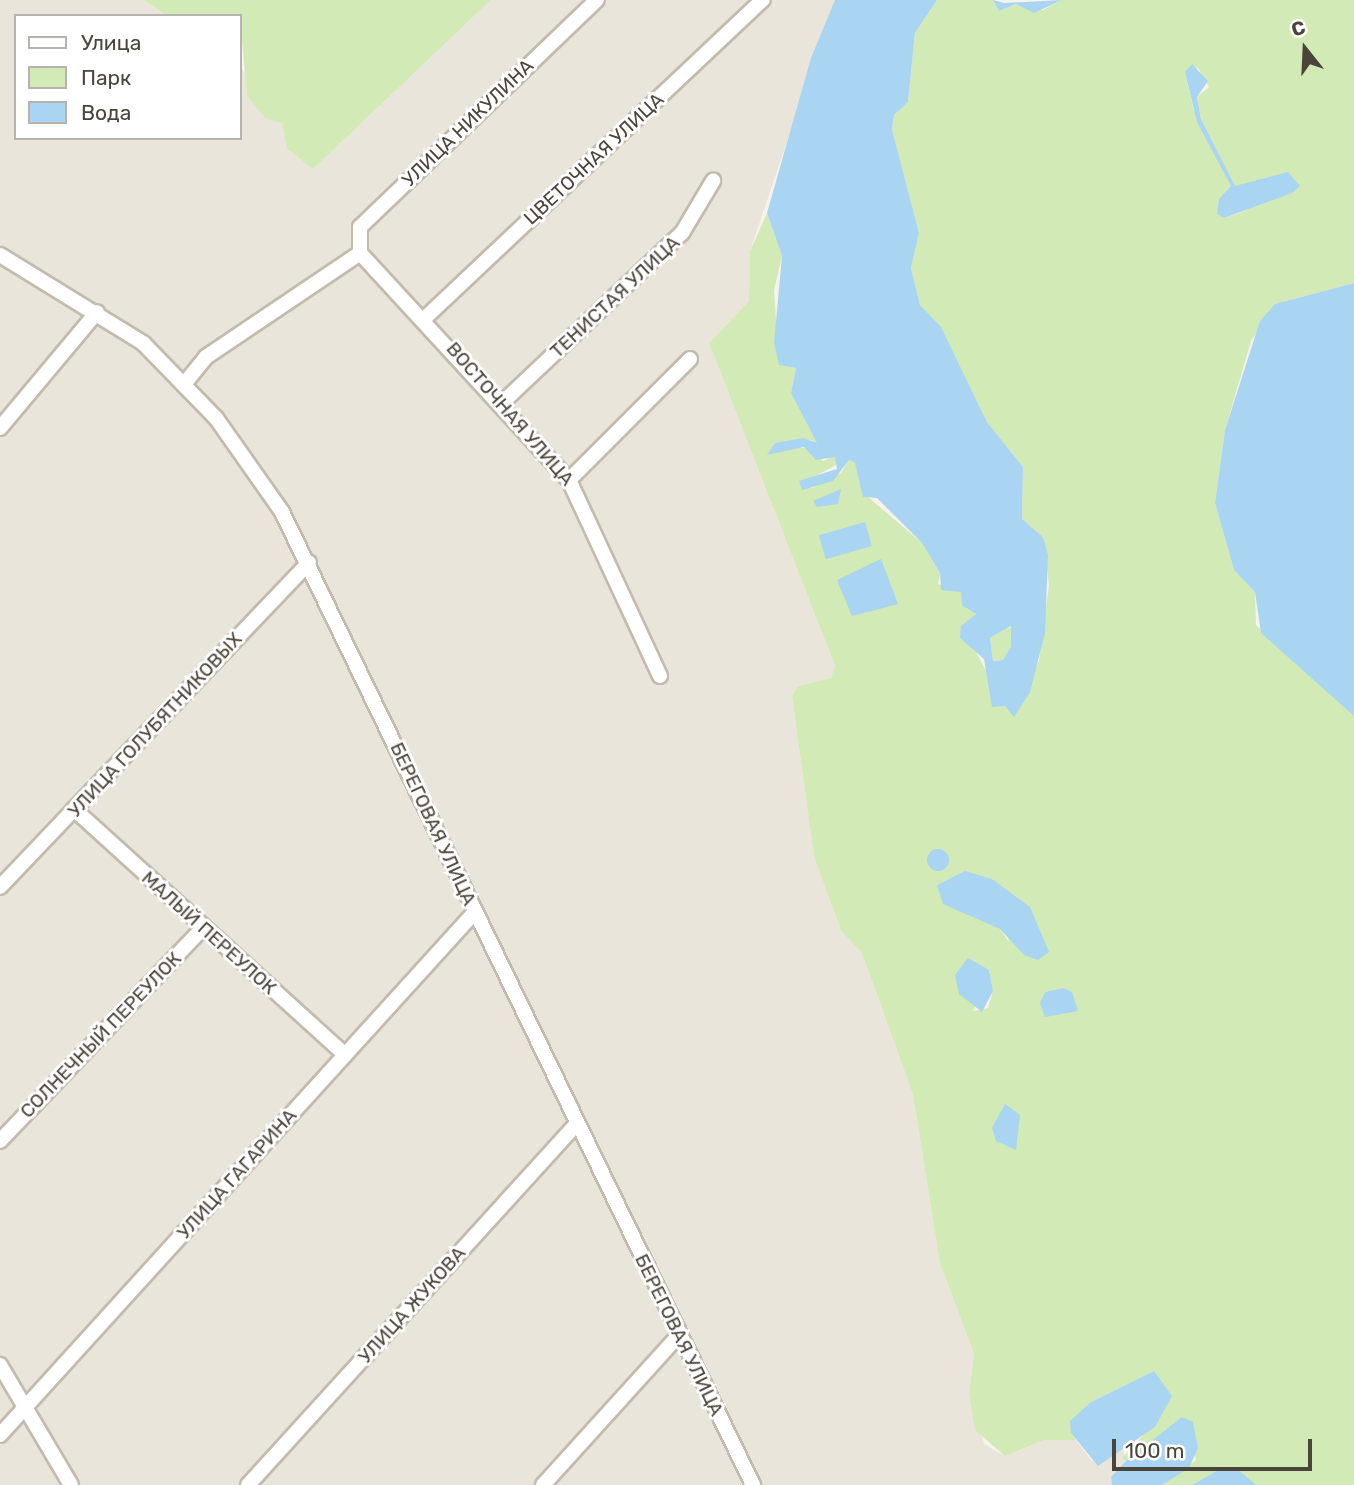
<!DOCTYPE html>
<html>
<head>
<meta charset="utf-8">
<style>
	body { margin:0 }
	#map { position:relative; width:1354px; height:1485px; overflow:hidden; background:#f6f3ec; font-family:Rubik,sans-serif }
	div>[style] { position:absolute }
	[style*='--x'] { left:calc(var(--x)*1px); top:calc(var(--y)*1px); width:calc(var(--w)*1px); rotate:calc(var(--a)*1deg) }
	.residential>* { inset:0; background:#eae5da }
	.green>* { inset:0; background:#d2eab5 }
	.water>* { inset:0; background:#a9d4f2; transform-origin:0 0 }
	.round { border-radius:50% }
	.roads { filter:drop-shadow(2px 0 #c2bbae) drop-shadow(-2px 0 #c2bbae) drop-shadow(0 2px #c2bbae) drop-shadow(0 -2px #c2bbae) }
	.minor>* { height:14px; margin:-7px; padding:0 7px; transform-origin:7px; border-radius:7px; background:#fff }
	span { translate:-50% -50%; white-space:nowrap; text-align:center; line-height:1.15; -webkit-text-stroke:6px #fff; paint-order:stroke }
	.street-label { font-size:19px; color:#4b4439 }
	.legend { position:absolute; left:14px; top:14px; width:228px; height:126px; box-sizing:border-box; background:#fff; border:2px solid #b7b4b0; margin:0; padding:9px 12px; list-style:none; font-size:21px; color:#4b4439 }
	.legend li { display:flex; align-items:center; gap:14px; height:35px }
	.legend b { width:35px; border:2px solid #b7b4b0 }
	.north { position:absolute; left:1270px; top:14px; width:70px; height:70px; -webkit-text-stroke:5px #fff; paint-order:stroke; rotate:342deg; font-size:19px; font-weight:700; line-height:28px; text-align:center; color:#4b4439 }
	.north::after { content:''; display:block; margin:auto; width:24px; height:32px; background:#4b4439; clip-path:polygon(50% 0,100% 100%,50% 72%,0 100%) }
	.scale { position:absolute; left:1112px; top:1439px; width:200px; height:32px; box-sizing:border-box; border:4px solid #4b4439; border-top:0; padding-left:9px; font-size:21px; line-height:24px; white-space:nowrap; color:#4b4439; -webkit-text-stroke:5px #fff; paint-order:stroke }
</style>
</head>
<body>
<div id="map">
	<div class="residential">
		<i style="clip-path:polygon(0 0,144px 0,168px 16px,16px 16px,16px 138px,240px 138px,240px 67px,282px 122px,287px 149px,313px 169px,491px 0,835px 0,750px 251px,749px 301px,709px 343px,835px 666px,831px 678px,798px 686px,792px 696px,814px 855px,841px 931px,862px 953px,913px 1095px,940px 1264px,974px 1354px,969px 1393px,984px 1444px,1005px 1456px,1044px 1440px,1076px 1440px,1092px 1461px,1123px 1450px,1126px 1461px,1111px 1477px,1112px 1485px,0 1485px)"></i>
	</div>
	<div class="green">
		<i style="clip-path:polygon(144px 0,491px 0,313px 169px,287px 149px,282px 123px,265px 118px,247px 96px,240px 16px,168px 16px)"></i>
		<i style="clip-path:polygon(evenodd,937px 0,993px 0,999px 11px,1016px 4px,1043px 10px,1062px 0,1354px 0,1354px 283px,1275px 304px,1251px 341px,1225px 430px,1215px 503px,1234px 570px,1255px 592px,1256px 625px,1354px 716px,1354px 1485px,1256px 1485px,1218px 1470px,1192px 1485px,1162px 1485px,1196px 1460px,1183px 1417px,1126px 1461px,1122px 1458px,1161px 1416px,1154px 1371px,1091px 1402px,1071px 1433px,1076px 1440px,1044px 1440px,1005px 1456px,975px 1430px,969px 1393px,974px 1354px,940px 1264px,913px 1095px,862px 953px,841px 931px,814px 856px,792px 696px,798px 686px,831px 678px,835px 666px,709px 343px,749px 301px,750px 251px,767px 213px,782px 256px,774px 290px,779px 364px,796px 368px,791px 393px,818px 444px,810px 440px,795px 448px,808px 448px,823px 461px,834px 456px,838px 464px,808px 480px,812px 488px,841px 473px,849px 460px,855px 463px,868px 497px,922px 543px,940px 573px,938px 584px,961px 592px,976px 615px,962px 626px,1005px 706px,1039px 661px,1049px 585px,1043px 537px,1022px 519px,1023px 467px,987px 422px,941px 328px,920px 305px,911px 268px,919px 233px,892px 129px,894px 115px,908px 102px,915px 33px,937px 0,1198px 68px,1209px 87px,1197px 97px,1201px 119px,1235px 187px,1247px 184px,1247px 210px,1225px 218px,1217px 214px,1231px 186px,1193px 107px,1185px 72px,1198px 68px,937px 0,974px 877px,993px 879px,1009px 942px,1000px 929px,954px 907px,974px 877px,937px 0,989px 970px,993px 991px,988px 1008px,973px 1011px,989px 970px,937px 0,1063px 988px,1065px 1009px,1055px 1011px,1045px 992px,1063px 988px)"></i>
		<i style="clip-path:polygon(1012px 626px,1011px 646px,1003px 660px,993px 661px,990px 638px)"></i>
	</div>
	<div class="water">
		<i style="clip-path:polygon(evenodd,835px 0,937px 0,915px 33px,908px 102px,894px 115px,892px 129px,919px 233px,911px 268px,920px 305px,941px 327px,987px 422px,1023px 467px,1022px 519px,1043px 537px,1048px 555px,1045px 633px,1030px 692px,1014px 717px,1005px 706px,992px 707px,984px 659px,960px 638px,961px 626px,976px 614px,962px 605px,961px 592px,941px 590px,940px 573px,922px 543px,877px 498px,863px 497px,855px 463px,849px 460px,833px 481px,802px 490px,799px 481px,837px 469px,835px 457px,816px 460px,804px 447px,767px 455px,775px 443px,803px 438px,817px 443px,791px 393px,796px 368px,779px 365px,774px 343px,782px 256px,767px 213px,811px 58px,835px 0,1011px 626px,1011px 646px,1003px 660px,993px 661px,990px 638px,1011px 626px)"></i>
		<i style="clip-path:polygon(993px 0,1004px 3px,1062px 0,1034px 13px,1016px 4px,999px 11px)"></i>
		<i style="clip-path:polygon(1192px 64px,1208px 81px,1197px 97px,1201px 119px,1235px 186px,1288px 172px,1300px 186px,1292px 193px,1224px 218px,1217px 214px,1219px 199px,1231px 186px,1197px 122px,1185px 72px)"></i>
		<i style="clip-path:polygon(1354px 283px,1354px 716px,1261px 633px,1255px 592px,1234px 570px,1215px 503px,1225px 430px,1260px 321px,1275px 304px)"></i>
		<i style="clip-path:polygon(841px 489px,838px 504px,817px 507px,813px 501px)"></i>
		<i style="left:865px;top:522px;width:25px;height:48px;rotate:74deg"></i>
		<i style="clip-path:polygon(881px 559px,898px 604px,852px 616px,837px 580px)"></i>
		<i class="round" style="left:927px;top:849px;width:22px;height:22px"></i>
		<i style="clip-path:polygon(965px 871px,992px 879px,1030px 907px,1049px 952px,1038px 960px,1024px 955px,1000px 929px,943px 904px,937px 885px)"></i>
		<i style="clip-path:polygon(968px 958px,989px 970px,993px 991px,982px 1012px,959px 994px,955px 975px)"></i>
		<i style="clip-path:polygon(1063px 988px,1072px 992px,1078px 1011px,1045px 1017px,1040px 1003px,1045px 992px)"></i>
		<i style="clip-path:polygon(1005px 1104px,1020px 1115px,1016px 1150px,996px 1141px,992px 1128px)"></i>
		<i style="clip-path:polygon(1154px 1371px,1172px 1396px,1155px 1427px,1098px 1466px,1071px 1433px,1070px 1421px,1091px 1402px)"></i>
		<i style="clip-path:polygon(1182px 1417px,1193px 1422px,1198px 1448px,1189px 1468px,1162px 1485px,1112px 1485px,1111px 1477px,1126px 1461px)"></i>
		<i style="clip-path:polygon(1235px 1467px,1256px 1485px,1192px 1485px,1218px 1470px)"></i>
	</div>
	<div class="roads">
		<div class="minor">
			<i style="--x:360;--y:253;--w:309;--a:47.4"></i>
			<i style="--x:569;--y:480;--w:216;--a:65.1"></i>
			<i style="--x:360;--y:253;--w:26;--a:-90"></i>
			<i style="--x:360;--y:227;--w:328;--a:-43.8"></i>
			<i style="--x:0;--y:255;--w:168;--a:31.6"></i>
			<i style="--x:143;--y:343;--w:105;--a:45.8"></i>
			<i style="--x:216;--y:418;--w:115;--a:54.9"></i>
			<i style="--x:282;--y:512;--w:1081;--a:64.17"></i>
			<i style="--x:425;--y:318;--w:464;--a:-43.3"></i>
			<i style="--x:185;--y:383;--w:33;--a:-51"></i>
			<i style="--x:206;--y:357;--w:186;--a:-34"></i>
			<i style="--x:503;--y:402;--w:246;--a:-43.4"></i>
			<i style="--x:682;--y:233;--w:61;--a:-59.2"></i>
			<i style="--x:0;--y:428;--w:151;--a:-50.1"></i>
			<i style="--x:569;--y:480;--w:171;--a:-45"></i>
			<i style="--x:74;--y:809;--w:366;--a:42.2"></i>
			<i style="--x:0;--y:887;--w:448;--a:-46.4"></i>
			<i style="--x:0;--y:1141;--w:293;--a:-46.4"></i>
			<i style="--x:0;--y:1365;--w:139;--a:59.4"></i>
			<i style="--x:0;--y:1435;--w:705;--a:-47.76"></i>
			<i style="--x:248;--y:1485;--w:488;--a:-47.7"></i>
			<i style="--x:543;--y:1485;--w:201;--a:-47.8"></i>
		</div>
	</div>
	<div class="street-label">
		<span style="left:468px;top:123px;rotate:-44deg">УЛИЦА НИКУЛИНА</span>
		<span style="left:594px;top:159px;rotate:-43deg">ЦВЕТОЧНАЯ УЛИЦА</span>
		<span style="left:615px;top:297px;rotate:-43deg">ТЕНИСТАЯ УЛИЦА</span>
		<span style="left:510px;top:414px;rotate:49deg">ВОСТОЧНАЯ УЛИЦА</span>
		<span style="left:155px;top:725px;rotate:-47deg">УЛИЦА ГОЛУБЯТНИКОВЫХ</span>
		<span style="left:433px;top:824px;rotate:65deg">БЕРЕГОВАЯ УЛИЦА</span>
		<span style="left:209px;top:933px;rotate:42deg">МАЛЫЙ ПЕРЕУЛОК</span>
		<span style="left:101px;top:1035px;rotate:-46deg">СОЛНЕЧНЫЙ ПЕРЕУЛОК</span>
		<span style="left:237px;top:1174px;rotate:-48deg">УЛИЦА ГАГАРИНА</span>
		<span style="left:412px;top:1305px;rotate:-48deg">УЛИЦА ЖУКОВА</span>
		<span style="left:679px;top:1335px;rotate:64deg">БЕРЕГОВАЯ УЛИЦА</span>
	</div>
	<ul class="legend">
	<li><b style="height:9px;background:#fff"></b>Улица</li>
	<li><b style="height:19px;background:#d2eab5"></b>Парк</li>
	<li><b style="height:19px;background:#a9d4f2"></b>Вода</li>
	</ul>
	<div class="north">С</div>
	<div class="scale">100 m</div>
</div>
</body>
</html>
